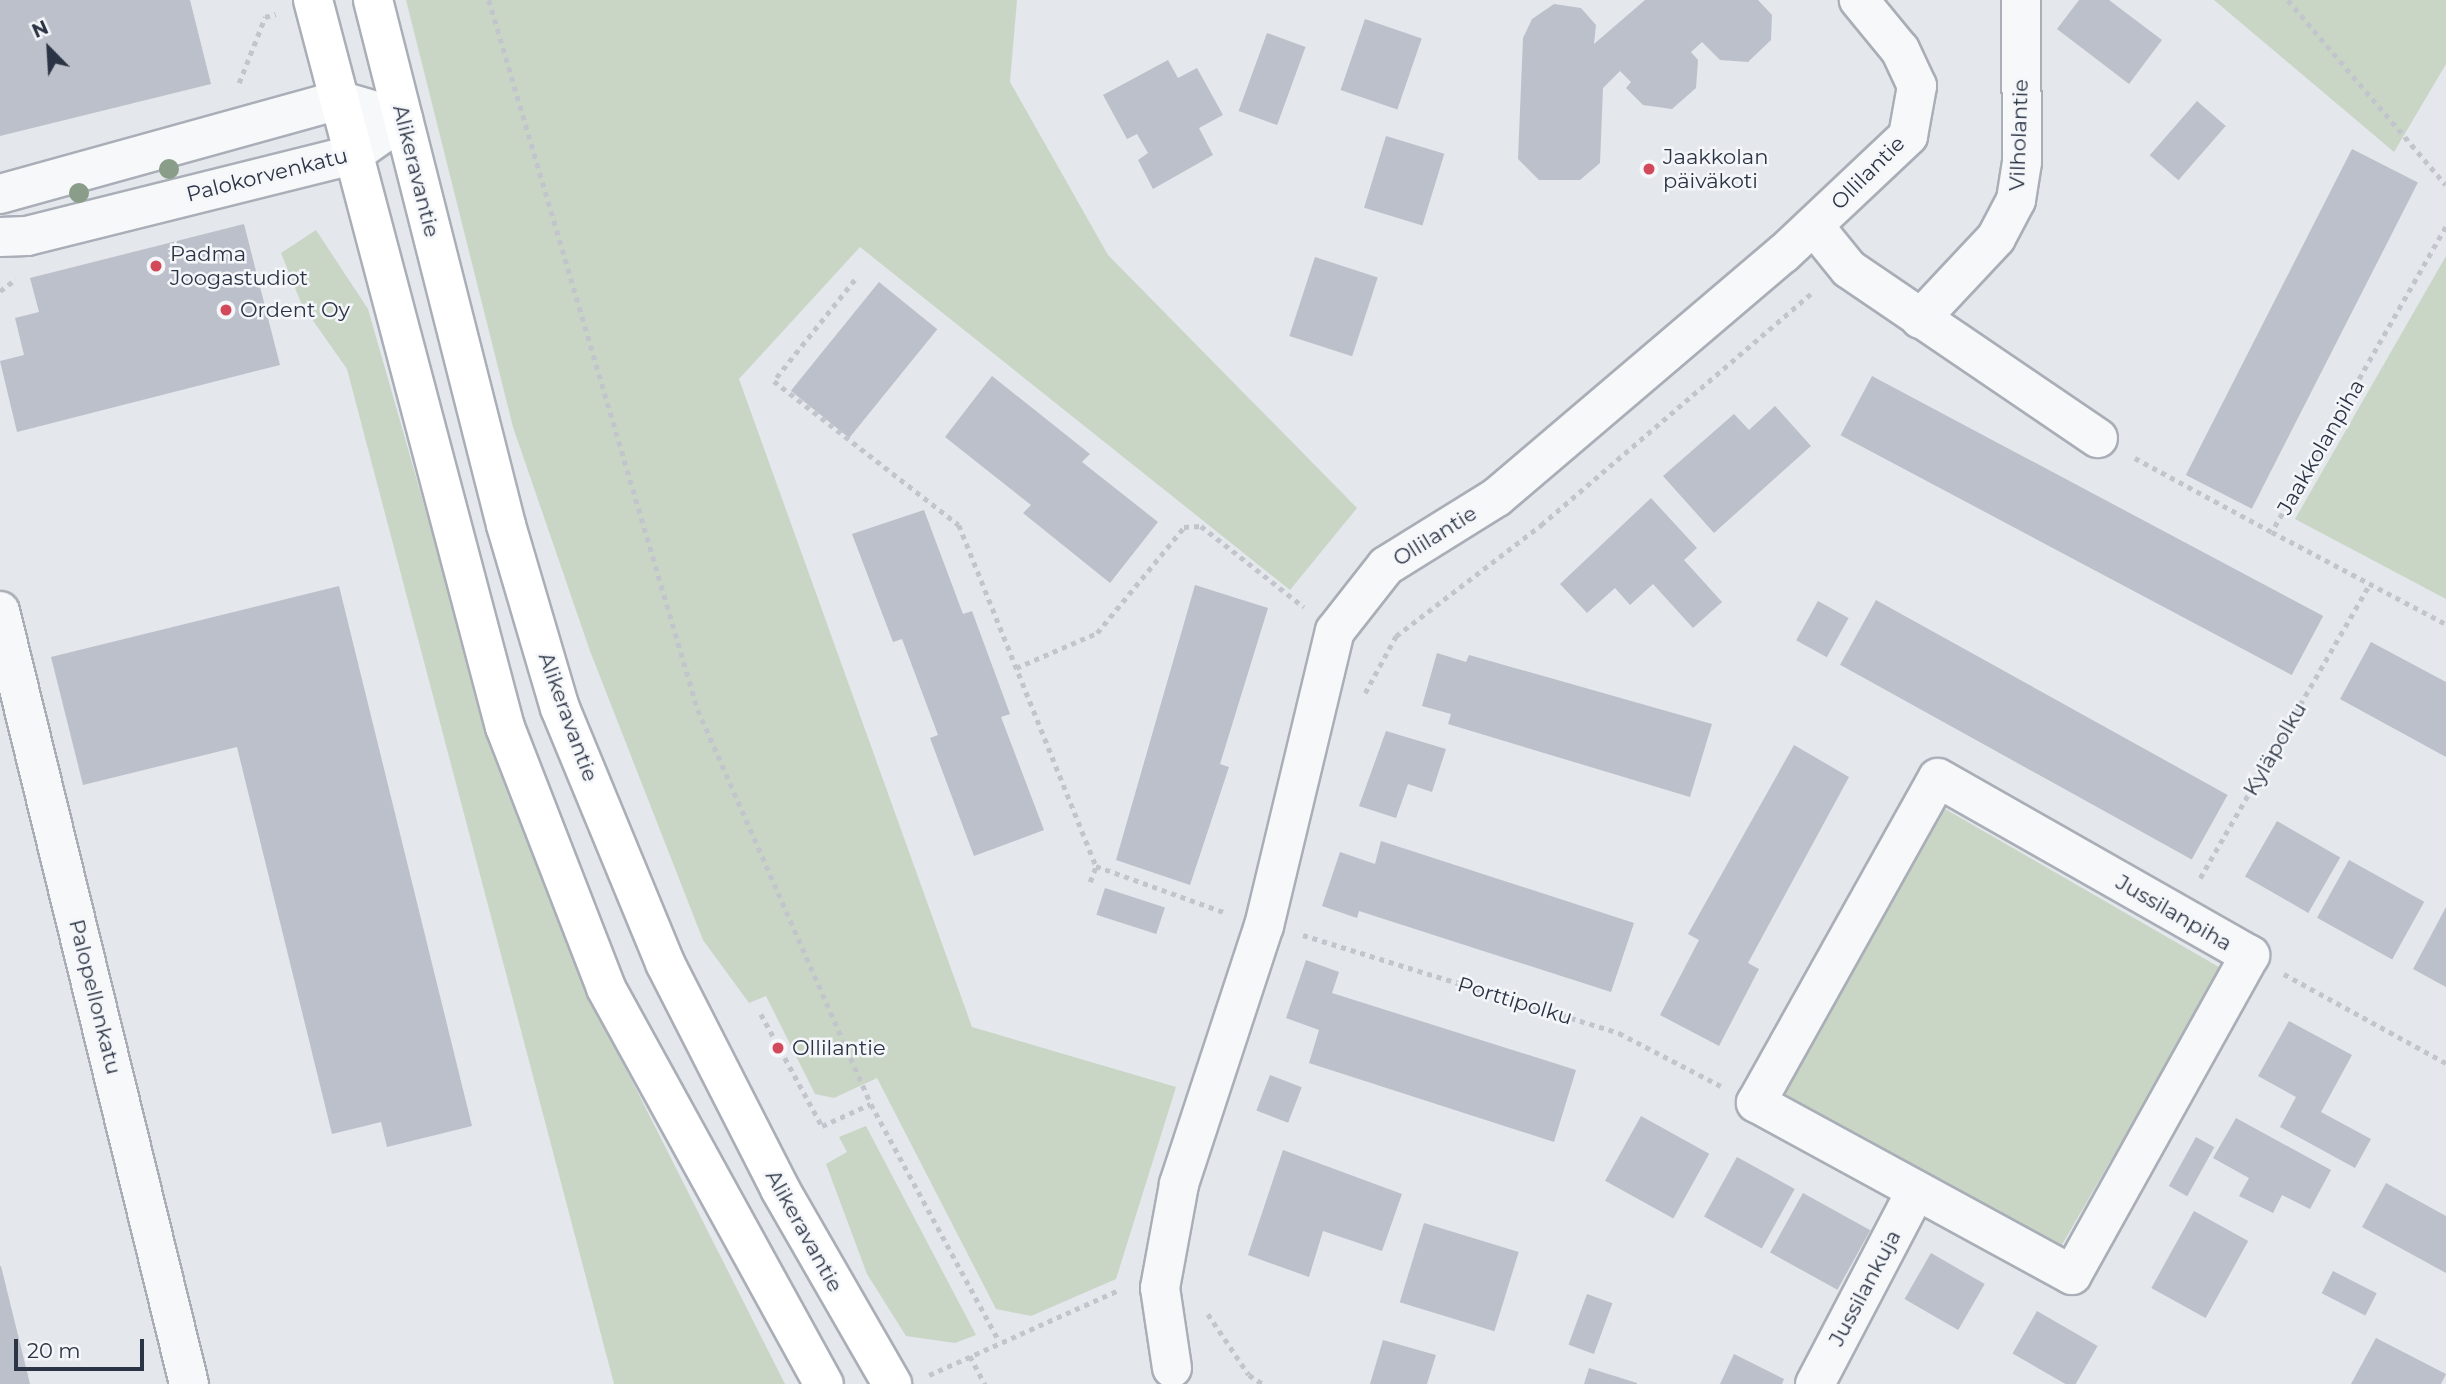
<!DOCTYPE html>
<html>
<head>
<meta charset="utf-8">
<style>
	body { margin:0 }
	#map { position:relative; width:2446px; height:1384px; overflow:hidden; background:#e4e7ec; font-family:Montserrat,sans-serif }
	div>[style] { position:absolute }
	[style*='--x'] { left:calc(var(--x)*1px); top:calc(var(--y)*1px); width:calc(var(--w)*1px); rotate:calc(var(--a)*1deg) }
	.green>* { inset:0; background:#c9d6c5; transform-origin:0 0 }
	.building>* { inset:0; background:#bbc0ca; transform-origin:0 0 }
	.path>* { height:4.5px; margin-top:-2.25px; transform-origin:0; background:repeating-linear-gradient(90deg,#c2c5cb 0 5px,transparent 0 10px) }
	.roads { filter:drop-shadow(2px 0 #a9aeb7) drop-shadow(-2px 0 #a9aeb7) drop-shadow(0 2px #a9aeb7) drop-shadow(0 -2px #a9aeb7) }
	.minor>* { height:38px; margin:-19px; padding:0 19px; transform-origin:19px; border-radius:19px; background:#f7f8fa }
	.major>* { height:38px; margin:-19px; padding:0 19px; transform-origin:19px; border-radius:19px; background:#fff }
	.trees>* { width:20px; height:20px; margin:-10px; border-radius:50%; background:#899d89 }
	.dots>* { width:19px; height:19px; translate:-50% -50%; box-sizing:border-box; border:4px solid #f4f6f9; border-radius:50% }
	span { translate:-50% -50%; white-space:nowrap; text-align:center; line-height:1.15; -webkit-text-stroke:5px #f4f6f9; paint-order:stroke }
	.street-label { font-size:21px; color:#2b3445 }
	.poi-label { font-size:21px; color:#2b3445 }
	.left { translate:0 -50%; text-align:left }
	.north { position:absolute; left:14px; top:14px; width:70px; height:70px; -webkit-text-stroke:5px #f4f6f9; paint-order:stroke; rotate:336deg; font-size:19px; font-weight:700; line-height:28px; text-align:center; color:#2b3445 }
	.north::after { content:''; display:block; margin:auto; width:24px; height:32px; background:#2b3445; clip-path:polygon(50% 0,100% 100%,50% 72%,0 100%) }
	.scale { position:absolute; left:14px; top:1339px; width:130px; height:32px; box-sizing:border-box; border:4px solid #2b3445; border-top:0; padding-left:9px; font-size:21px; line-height:24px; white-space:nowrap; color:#2b3445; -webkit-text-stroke:5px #f4f6f9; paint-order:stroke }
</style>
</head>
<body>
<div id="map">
	<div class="green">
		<i style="clip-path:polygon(406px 0,1017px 0,1010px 82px,1108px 255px,1357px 508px,1290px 590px,860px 247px,739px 379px,972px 1027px,1176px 1087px,1116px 1279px,1031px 1316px,996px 1309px,877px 1078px,834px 1098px,815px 1094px,766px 996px,749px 1003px,703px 940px,590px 651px,513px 427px)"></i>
		<i style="clip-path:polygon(2214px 0,2446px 0,2446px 64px,2394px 152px)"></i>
		<i style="clip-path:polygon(316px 230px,368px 309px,503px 781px,586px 990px,785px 1384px,614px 1384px,347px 369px,302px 305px,281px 253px)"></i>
		<i style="clip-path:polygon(2446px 256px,2446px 599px,2295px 519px)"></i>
		<i style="left:1940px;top:806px;width:325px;height:327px;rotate:30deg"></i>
		<i style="clip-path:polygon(866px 1126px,976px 1335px,955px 1343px,906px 1336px,867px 1274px,826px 1164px,847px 1152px,839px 1137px)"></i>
	</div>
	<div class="building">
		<i style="clip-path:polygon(0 0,190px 0,211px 84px,0 136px)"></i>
		<i style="clip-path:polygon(1645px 0,1758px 0,1772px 15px,1771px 40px,1748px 62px,1720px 60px,1702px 42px,1691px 52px,1698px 60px,1696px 88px,1672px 109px,1643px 105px,1626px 88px,1631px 82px,1620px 71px,1603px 88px,1600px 163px,1580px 180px,1539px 180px,1518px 159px,1523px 38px,1532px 19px,1554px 4px,1581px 8px,1596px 25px,1594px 44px)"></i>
		<i style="clip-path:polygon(2079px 0,2109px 0,2162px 40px,2129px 84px,2057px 29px)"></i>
		<i style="left:1365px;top:19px;width:60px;height:75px;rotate:19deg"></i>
		<i style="left:1267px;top:33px;width:41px;height:83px;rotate:20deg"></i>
		<i style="clip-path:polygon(1168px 60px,1178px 78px,1197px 68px,1223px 115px,1199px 128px,1213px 155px,1153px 189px,1138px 160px,1148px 153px,1137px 134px,1127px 139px,1103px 95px)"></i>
		<i style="left:2197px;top:101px;width:38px;height:72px;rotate:41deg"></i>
		<i style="left:1386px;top:136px;width:61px;height:75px;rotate:17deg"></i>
		<i style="left:2352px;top:149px;width:74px;height:366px;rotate:27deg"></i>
		<i style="clip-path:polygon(244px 224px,280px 365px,17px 432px,0 361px,24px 355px,15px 318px,39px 312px,30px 278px)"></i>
		<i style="left:1315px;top:257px;width:66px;height:83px;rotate:18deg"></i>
		<i style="left:879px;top:282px;width:75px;height:140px;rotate:39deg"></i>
		<i style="clip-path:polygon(992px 376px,1090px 454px,1082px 462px,1158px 522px,1110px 583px,1023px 513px,1031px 505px,945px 437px)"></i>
		<i style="left:1872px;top:376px;width:511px;height:67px;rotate:28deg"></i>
		<i style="clip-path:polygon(1775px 406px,1811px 446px,1714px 533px,1663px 476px,1734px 414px,1749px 430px)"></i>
		<i style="clip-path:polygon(1651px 498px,1697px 548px,1684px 560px,1722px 602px,1693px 628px,1653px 584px,1630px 605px,1615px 588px,1587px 613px,1560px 584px)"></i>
		<i style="clip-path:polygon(924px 510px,963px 614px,972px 611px,1010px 714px,1001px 717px,1044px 830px,974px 856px,930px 738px,938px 735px,902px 639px,893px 642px,852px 534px)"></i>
		<i style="clip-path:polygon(1195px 585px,1268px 608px,1220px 764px,1229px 767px,1190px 885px,1116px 860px)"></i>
		<i style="clip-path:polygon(339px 586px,472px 1126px,387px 1147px,381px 1122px,332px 1134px,237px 747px,83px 785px,51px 657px)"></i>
		<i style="left:1876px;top:600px;width:402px;height:74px;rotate:29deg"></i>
		<i style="left:1818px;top:601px;width:35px;height:45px;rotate:29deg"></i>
		<i style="clip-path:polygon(2371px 642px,2446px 682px,2446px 757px,2340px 699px)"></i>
		<i style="clip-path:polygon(1437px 653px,1466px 662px,1469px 655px,1712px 724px,1690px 797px,1448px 724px,1451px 714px,1422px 706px)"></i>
		<i style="clip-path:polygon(1386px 731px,1446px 749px,1432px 792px,1408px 784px,1396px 818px,1359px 806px)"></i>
		<i style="clip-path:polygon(1794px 745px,1849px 777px,1748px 963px,1759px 969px,1719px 1046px,1660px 1015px,1699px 940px,1688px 934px)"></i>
		<i style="left:2277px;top:821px;width:73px;height:64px;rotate:30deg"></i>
		<i style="clip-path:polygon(1381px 841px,1634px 923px,1611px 992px,1359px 911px,1357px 918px,1322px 906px,1340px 852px,1375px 864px)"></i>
		<i style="left:2349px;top:860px;width:86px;height:66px;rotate:29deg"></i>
		<i style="left:1105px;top:888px;width:63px;height:28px;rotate:18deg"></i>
		<i style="clip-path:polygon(2446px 907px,2446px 987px,2413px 969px)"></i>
		<i style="clip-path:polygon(1306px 960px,1339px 972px,1332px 993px,1576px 1070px,1554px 1142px,1309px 1063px,1319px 1030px,1286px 1018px)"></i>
		<i style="clip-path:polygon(2289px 1021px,2352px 1055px,2321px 1112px,2371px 1139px,2355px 1168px,2280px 1127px,2296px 1097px,2258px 1076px)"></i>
		<i style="left:1270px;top:1075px;width:34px;height:38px;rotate:21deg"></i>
		<i style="left:1641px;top:1116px;width:78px;height:74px;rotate:29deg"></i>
		<i style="clip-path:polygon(2236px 1118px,2331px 1170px,2310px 1209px,2282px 1195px,2273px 1213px,2239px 1196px,2249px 1178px,2213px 1158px)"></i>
		<i style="left:2196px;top:1137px;width:21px;height:56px;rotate:29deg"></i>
		<i style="clip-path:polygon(1283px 1150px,1402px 1194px,1382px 1251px,1323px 1231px,1309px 1277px,1248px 1255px)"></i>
		<i style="left:1737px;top:1157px;width:66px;height:68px;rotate:29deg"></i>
		<i style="clip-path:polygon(2386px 1183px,2446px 1216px,2446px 1273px,2362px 1227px)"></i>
		<i style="left:1803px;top:1193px;width:77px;height:68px;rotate:29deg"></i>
		<i style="left:2194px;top:1211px;width:62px;height:88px;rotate:29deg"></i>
		<i style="left:1424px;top:1223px;width:99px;height:83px;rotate:17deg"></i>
		<i style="left:1931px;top:1253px;width:62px;height:53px;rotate:30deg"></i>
		<i style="clip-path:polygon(0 1266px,1px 1266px,30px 1384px,0 1384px)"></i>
		<i style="left:2333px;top:1271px;width:49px;height:25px;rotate:27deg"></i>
		<i style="left:1587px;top:1294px;width:27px;height:54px;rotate:20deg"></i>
		<i style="left:2037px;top:1311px;width:70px;height:49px;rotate:30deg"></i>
		<i style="clip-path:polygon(2376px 1338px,2446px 1374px,2441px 1384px,2351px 1384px)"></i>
		<i style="clip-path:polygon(1383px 1340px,1436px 1355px,1427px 1384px,1370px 1384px)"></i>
		<i style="clip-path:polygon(1734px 1354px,1784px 1379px,1782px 1384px,1720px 1384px)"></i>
		<i style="clip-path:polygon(1589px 1368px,1637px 1383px,1637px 1384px,1584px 1384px)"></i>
	</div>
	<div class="path">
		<i style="--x:489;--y:0;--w:740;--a:73.6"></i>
		<i style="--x:698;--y:710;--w:430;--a:66.3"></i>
		<i style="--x:871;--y:1104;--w:269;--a:61.6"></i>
		<i style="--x:2288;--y:0;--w:243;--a:49.5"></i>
		<i style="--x:239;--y:83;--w:71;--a:-68.5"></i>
		<i style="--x:265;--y:17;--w:11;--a:-15"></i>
		<i style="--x:2446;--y:227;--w:351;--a:119.7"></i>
		<i style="--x:2272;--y:532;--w:197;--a:27.9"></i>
		<i style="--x:855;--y:280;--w:129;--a:128.7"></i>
		<i style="--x:774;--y:381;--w:234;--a:37.9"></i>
		<i style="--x:959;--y:525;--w:367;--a:68.1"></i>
		<i style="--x:1096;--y:866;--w:136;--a:19.8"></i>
		<i style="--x:0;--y:291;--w:20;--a:-37"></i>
		<i style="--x:2135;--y:458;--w:156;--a:28.4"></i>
		<i style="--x:1016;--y:668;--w:88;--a:-23.4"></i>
		<i style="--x:1097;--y:633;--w:137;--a:-50.6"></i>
		<i style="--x:1184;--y:527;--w:17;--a:-3"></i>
		<i style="--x:1201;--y:526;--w:131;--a:38.2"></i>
		<i style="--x:1365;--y:693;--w:65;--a:-61.5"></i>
		<i style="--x:1396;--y:636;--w:183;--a:-37.4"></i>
		<i style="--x:1541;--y:525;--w:360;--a:-40.6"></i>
		<i style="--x:2200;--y:878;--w:340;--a:-60"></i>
		<i style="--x:1090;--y:882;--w:17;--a:-69"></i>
		<i style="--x:1303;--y:935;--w:331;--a:17.2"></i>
		<i style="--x:1619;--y:1033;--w:115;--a:27.5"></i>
		<i style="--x:2284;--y:974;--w:185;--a:28.8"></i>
		<i style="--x:761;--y:1014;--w:128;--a:61.4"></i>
		<i style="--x:822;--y:1126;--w:53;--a:-24.6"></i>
		<i style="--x:1208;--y:1314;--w:73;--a:56.1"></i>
		<i style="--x:1249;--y:1375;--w:17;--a:33"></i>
		<i style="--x:970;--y:1356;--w:32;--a:62"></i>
		<i style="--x:929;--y:1375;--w:208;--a:-24.1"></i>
	</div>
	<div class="roads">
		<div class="minor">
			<i style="--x:0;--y:194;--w:351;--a:-15.5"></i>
			<i style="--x:338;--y:100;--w:68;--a:16.3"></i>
			<i style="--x:1814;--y:226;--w:55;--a:50.9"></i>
			<i style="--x:1849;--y:269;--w:301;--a:34.2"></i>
			<i style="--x:0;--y:237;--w:27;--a:-2"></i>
			<i style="--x:27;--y:236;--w:335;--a:-14"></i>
			<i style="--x:352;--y:155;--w:62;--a:-35.2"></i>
			<i style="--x:1920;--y:319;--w:111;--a:-46.8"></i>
			<i style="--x:1996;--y:238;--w:43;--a:-62.2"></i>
			<i style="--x:2016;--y:200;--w:38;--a:-81"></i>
			<i style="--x:2022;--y:162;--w:162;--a:-90.4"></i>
			<i style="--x:0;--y:611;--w:796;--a:76.26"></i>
			<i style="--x:1938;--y:778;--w:359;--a:29.6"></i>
			<i style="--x:2250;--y:955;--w:366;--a:119.1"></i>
			<i style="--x:2072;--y:1275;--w:360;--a:-151.4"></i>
			<i style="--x:1756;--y:1103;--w:372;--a:-60.8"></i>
			<i style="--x:1172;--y:1368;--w:81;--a:-98.5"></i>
			<i style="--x:1160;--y:1288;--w:106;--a:-79.6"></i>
			<i style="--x:1179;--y:1184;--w:272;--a:-71.8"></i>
			<i style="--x:1264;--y:926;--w:303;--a:-76.5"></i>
			<i style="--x:1335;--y:631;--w:83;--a:-51.9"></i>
			<i style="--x:1386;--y:566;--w:131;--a:-31.9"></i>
			<i style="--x:1497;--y:497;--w:375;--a:-40.4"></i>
			<i style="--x:1783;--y:254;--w:172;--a:-43.3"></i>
			<i style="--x:1908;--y:136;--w:51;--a:-79.8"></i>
			<i style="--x:1917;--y:86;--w:40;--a:-115"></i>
			<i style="--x:1900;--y:50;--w:65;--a:-129.4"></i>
			<i style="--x:1815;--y:1384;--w:216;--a:-62.4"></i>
		</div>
		<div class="major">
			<i style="--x:313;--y:0;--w:752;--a:75.21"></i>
			<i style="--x:505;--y:727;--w:280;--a:68.8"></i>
			<i style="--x:606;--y:988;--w:452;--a:61.2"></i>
			<i style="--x:373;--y:0;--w:542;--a:75.78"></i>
			<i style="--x:506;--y:525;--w:191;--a:73.6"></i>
			<i style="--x:560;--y:708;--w:276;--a:67.6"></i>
			<i style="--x:665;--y:963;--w:254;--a:63"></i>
			<i style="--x:780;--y:1189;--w:225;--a:60.1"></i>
		</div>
	</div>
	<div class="trees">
		<i style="left:169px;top:169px"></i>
		<i style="left:79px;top:193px"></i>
	</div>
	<div class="dots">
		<i style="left:1649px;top:169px;background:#d1495b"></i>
		<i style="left:156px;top:266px;background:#d1495b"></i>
		<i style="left:226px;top:310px;background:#d1495b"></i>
		<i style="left:778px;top:1048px;background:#d1495b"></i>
	</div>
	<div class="street-label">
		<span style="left:2019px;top:135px;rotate:-88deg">Vilholantie</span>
		<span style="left:416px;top:171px;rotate:76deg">Alikeravantie</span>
		<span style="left:1868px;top:173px;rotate:-45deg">Ollilantie</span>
		<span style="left:267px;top:175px;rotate:-14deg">Palokorvenkatu</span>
		<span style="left:2321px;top:447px;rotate:-60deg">Jaakkolanpiha</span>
		<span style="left:1435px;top:536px;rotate:-32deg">Ollilantie</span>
		<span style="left:568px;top:717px;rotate:70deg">Alikeravantie</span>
		<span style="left:2275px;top:749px;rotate:-60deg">Kyläpolku</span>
		<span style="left:2174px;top:913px;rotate:30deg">Jussilanpiha</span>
		<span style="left:95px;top:997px;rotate:76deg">Palopellonkatu</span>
		<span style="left:1515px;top:1001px;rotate:17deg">Porttipolku</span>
		<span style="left:804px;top:1231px;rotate:61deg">Alikeravantie</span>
		<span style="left:1865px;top:1288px;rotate:-62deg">Jussilankuja</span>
	</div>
	<div class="poi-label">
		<span class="left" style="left:1663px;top:169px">Jaakkolan<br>päiväkoti</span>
		<span class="left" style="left:170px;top:266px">Padma<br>Joogastudiot</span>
		<span class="left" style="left:240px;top:310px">Ordent Oy</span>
		<span class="left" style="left:792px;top:1048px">Ollilantie</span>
	</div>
	<div class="north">N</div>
	<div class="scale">20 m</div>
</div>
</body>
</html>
